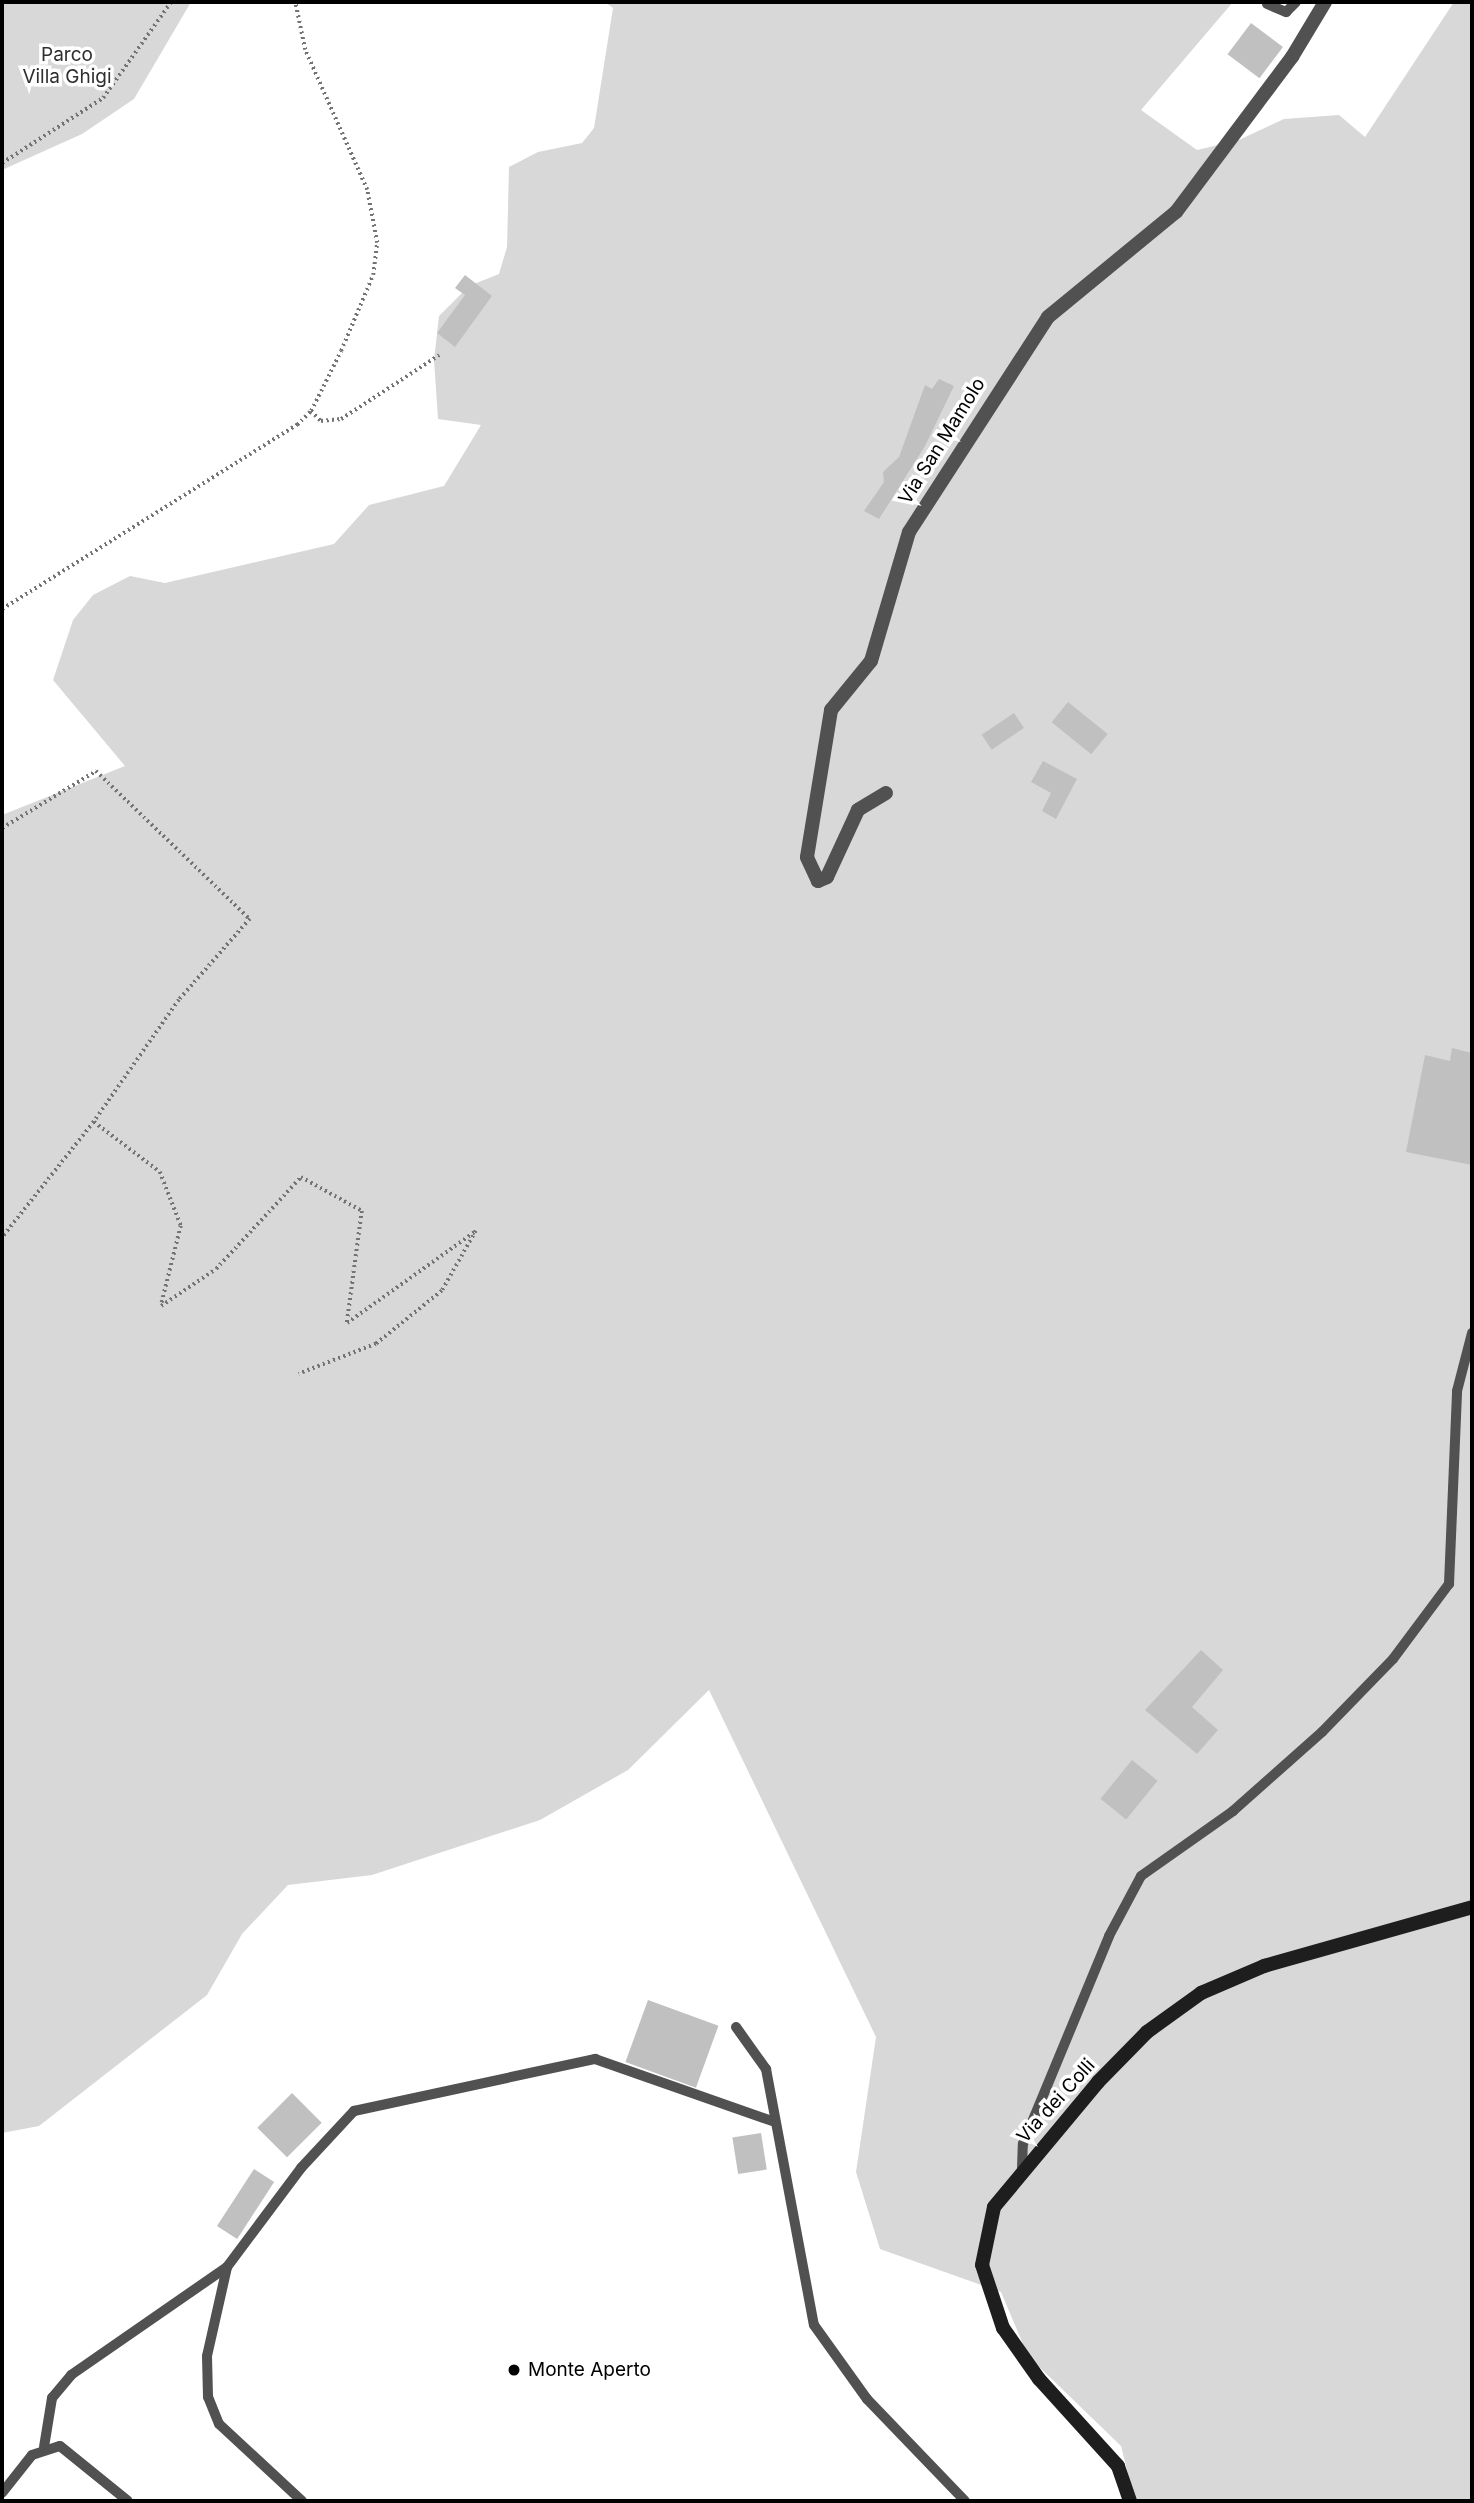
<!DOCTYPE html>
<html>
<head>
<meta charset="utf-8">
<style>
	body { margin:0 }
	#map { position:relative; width:1474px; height:2503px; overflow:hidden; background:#fff; font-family:Inter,sans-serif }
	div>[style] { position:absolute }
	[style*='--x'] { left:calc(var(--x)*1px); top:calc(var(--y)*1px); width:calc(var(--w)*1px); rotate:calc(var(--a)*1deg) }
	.green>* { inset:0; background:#d8d8d8 }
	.building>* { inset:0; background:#c0c0c0; transform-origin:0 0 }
	.path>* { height:3.5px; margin-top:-1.75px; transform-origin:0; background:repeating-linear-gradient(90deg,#737373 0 2px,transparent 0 5.5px) }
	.service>* { height:10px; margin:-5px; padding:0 5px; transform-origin:5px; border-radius:5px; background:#515151 }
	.minor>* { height:14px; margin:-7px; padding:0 7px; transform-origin:7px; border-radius:7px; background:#515151 }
	.secondary>* { height:14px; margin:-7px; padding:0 7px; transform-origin:7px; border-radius:7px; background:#1e1e1e }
	.dots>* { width:19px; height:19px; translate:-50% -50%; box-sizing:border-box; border:4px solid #fff; border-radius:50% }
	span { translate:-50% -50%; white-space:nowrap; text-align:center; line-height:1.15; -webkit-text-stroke:7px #fff; paint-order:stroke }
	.park-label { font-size:19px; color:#2f2f2f }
	.street-label { font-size:19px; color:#000 }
	.poi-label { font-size:19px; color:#000 }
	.left { translate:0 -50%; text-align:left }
	.frame { position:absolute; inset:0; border:4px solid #000; pointer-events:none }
</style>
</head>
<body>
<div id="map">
	<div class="green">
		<i style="clip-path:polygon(2px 2px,191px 2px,134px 99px,82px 134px,2px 170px)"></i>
		<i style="clip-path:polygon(605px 2px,1233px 2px,1141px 110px,1197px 150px,1239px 140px,1284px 119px,1339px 115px,1365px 137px,1454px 2px,1472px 2px,1472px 2501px,1135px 2501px,1121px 2446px,1028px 2356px,1001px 2292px,880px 2249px,856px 2172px,876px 2037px,709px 1690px,628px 1770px,540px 1820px,372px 1875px,288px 1885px,242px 1934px,207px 1995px,39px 2126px,2px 2133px,2px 815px,125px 766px,53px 680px,73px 620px,93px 595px,130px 576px,165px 583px,334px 544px,369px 505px,444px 486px,481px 425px,438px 419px,434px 360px,439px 316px,469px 286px,499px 274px,507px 247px,509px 167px,538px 152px,582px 143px,594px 128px,613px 8px)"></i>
	</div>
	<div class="building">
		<i style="left:1251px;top:23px;width:40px;height:39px;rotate:37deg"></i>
		<i style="clip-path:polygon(465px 275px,492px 296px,455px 347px,437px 333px,465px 295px,455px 288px)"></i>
		<i style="clip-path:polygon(939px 379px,954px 386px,925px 446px,879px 519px,864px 511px,884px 482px,883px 472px,899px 457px,925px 385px,932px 389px)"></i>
		<i style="left:1068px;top:702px;width:51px;height:26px;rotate:39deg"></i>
		<i style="left:1014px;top:713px;width:18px;height:39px;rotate:56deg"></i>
		<i style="clip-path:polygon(1043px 761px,1077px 779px,1056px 819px,1042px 811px,1051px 793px,1031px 782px)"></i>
		<i style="clip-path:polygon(1452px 1048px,1472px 1053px,1472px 1165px,1406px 1152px,1425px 1055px,1450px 1061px)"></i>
		<i style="clip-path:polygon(1201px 1650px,1223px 1670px,1192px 1707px,1218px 1730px,1197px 1754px,1145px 1710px)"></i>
		<i style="left:1132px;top:1760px;width:33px;height:50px;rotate:39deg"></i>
		<i style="left:648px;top:2000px;width:75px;height:66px;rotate:20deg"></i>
		<i style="left:292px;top:2093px;width:42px;height:49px;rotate:45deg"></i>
		<i style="left:761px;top:2133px;width:37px;height:29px;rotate:81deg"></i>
		<i style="left:254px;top:2169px;width:24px;height:68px;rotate:33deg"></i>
	</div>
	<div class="path">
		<i style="--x:2;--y:163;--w:120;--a:-32.8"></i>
		<i style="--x:103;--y:98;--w:118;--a:-54.7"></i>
		<i style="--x:311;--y:411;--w:14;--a:45"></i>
		<i style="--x:321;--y:421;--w:20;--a:-6"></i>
		<i style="--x:341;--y:419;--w:117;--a:-33.1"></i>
		<i style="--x:2;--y:609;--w:348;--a:-32"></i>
		<i style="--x:297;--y:425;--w:20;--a:-45"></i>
		<i style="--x:311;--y:411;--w:67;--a:-63.4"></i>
		<i style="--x:341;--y:351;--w:82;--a:-67.2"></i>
		<i style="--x:373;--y:275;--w:32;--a:-83"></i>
		<i style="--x:377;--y:243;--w:54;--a:-100.7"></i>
		<i style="--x:367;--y:190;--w:153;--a:-113.9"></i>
		<i style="--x:305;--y:50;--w:49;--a:-101.8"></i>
		<i style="--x:2;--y:828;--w:110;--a:-31.2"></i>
		<i style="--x:96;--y:771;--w:214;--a:43.9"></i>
		<i style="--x:250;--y:919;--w:108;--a:131.2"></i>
		<i style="--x:179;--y:1000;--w:149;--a:124.9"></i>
		<i style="--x:94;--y:1122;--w:148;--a:128.4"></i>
		<i style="--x:94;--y:1122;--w:83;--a:37.1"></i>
		<i style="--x:160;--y:1172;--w:58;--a:68.7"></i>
		<i style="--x:181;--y:1226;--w:82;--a:104"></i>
		<i style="--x:161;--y:1306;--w:66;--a:-33.9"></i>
		<i style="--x:216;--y:1269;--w:125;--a:-47.3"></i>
		<i style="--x:301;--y:1177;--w:70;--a:29.1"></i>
		<i style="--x:362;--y:1211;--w:113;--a:97.6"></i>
		<i style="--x:347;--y:1323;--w:158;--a:-35.5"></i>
		<i style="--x:476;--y:1231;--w:69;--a:119.5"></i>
		<i style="--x:442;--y:1291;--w:85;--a:141.2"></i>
		<i style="--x:376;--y:1344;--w:83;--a:158.7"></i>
	</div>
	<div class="service">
		<i style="--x:1267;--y:4;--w:21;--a:23"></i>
		<i style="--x:1286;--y:12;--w:14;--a:-45"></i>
		<i style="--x:736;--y:2027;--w:52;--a:54.5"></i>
		<i style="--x:766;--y:2069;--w:260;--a:79.4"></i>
		<i style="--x:814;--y:2325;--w:91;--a:54.4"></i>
		<i style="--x:867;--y:2399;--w:141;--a:46.1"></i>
		<i style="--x:1022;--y:2168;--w:24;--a:-88"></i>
		<i style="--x:1023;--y:2144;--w:225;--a:-67.5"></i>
		<i style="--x:1109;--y:1936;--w:68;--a:-61.9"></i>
		<i style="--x:1141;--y:1876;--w:113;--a:-35.2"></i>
		<i style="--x:1233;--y:1811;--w:119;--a:-41.6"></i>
		<i style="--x:1322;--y:1732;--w:102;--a:-45.8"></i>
		<i style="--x:1393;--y:1659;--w:94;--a:-53.3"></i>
		<i style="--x:1449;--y:1584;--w:193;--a:-87.6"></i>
		<i style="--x:1457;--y:1391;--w:60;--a:-75.5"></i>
		<i style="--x:44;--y:2447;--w:50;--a:-80.7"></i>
		<i style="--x:52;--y:2398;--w:30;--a:-50"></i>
		<i style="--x:71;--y:2375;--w:190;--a:-34.7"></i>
		<i style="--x:2;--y:2493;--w:48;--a:-51.7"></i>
		<i style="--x:32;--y:2455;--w:29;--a:-18"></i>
		<i style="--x:60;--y:2446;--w:87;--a:39"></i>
		<i style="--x:302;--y:2501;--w:113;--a:-137.1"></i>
		<i style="--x:219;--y:2424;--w:29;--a:-112"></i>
		<i style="--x:208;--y:2397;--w:41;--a:-91.4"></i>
		<i style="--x:207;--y:2356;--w:91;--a:-77.3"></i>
		<i style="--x:227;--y:2267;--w:124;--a:-53.2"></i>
		<i style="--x:301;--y:2168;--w:78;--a:-47.1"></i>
		<i style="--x:354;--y:2111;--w:247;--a:-12.2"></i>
		<i style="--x:595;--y:2059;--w:188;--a:19.3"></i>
	</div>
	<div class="minor">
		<i style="--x:886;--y:793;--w:33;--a:149"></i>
		<i style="--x:858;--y:810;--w:74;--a:114.8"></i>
		<i style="--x:827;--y:877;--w:10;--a:156"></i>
		<i style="--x:818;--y:881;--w:26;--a:-115"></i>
		<i style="--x:807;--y:857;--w:149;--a:-80.7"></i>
		<i style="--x:831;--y:710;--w:63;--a:-50.8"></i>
		<i style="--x:871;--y:661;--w:134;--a:-73.6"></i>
		<i style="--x:909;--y:532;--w:256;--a:-57.1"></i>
		<i style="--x:1048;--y:317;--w:166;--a:-39.4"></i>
		<i style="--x:1176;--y:212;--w:194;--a:-53.2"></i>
		<i style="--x:1292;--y:57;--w:64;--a:-59"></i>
	</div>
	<div class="secondary">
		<i style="--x:1130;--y:2501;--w:37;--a:-109"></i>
		<i style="--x:1118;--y:2466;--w:118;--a:-132.2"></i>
		<i style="--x:1039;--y:2379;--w:62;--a:-125.2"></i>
		<i style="--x:1003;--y:2328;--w:66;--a:-108.4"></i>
		<i style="--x:982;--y:2265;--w:59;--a:-78.3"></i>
		<i style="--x:994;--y:2207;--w:163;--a:-50.2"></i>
		<i style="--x:1098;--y:2082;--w:70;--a:-45.6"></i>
		<i style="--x:1147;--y:2032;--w:67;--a:-35.8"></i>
		<i style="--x:1201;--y:1993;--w:69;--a:-23.2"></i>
		<i style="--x:1264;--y:1966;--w:216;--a:-15.8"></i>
	</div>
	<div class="dots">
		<i style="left:514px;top:2370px;background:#000"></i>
	</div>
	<div class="park-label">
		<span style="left:67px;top:66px">Parco<br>Villa Ghigi</span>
	</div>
	<div class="street-label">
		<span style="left:942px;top:441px;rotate:-58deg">Via San Mamolo</span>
		<span style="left:1056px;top:2101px;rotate:-48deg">Via dei Colli</span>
	</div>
	<div class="poi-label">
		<span class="left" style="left:528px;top:2370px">Monte Aperto</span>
	</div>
	<div class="frame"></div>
</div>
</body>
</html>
